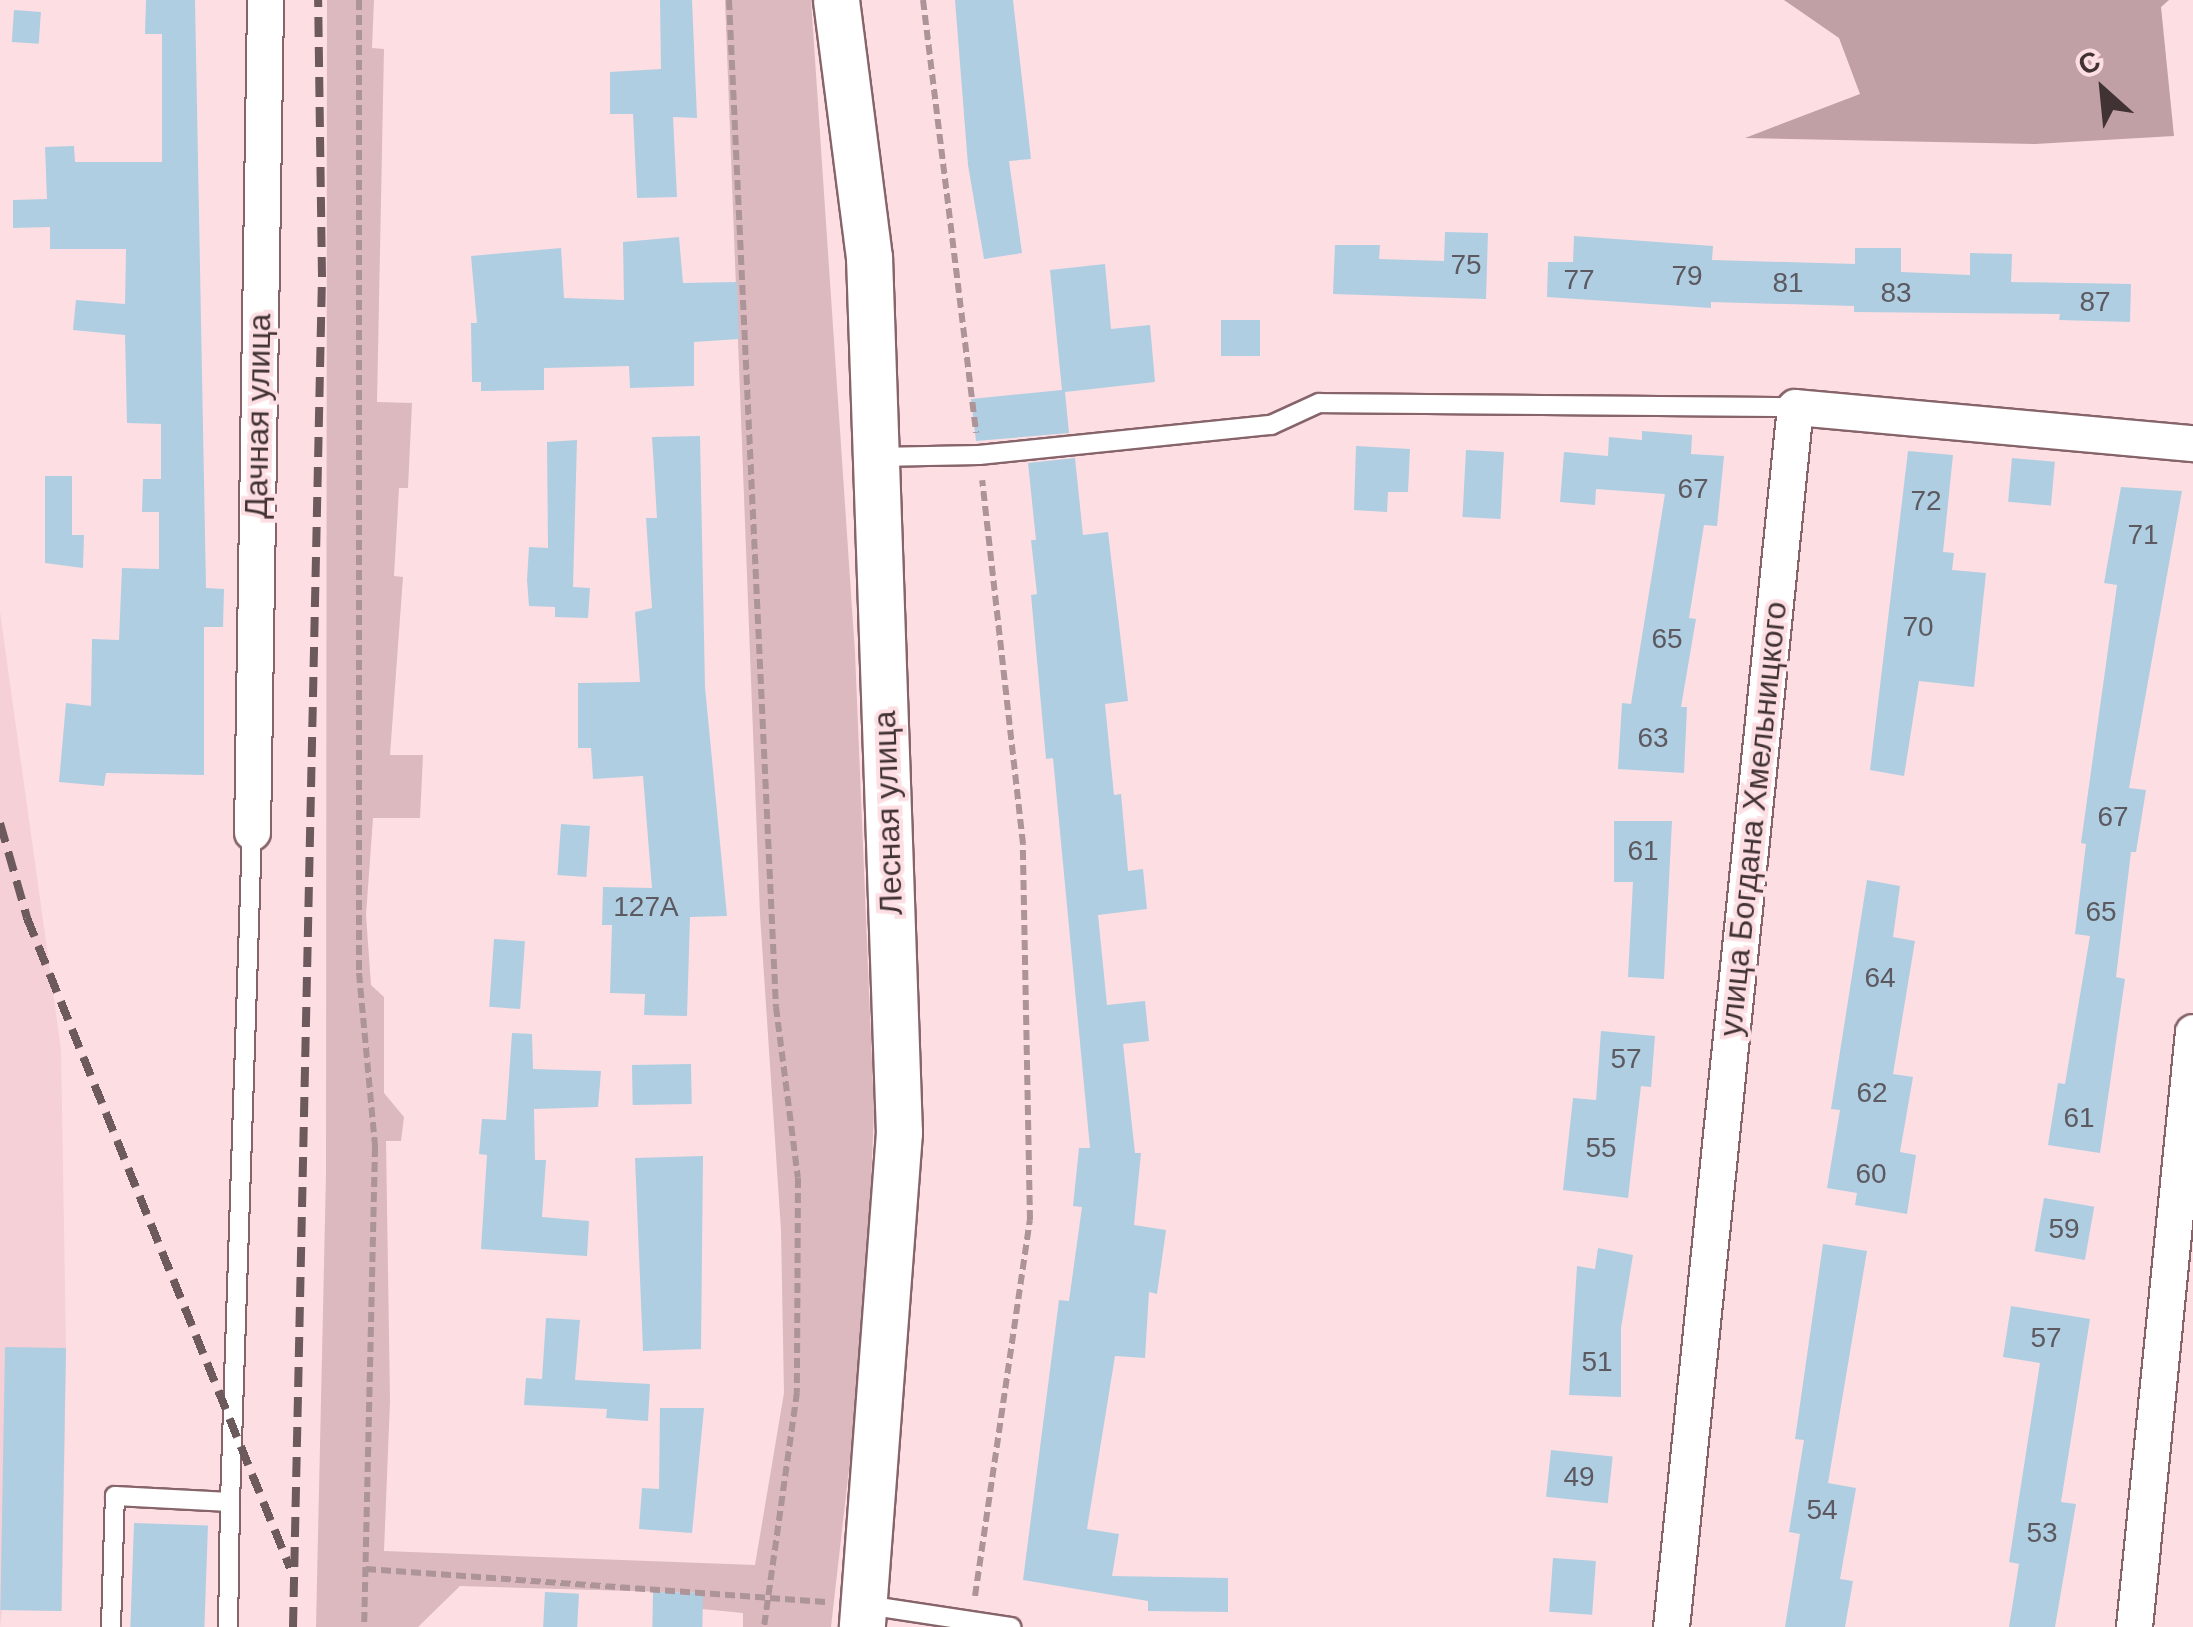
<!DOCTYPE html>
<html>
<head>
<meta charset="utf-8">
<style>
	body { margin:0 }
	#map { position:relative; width:2193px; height:1627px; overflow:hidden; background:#fddee3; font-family:Arial,sans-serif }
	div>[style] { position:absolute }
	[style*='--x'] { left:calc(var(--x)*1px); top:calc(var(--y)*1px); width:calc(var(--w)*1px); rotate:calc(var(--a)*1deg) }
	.built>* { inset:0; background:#f5d0d6 }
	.green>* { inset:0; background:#dbb9be }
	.forest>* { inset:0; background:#c1a0a5 }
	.building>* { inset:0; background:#afcee2; transform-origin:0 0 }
	.path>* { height:6px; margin-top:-3px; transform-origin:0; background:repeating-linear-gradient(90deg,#ac9498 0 10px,transparent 0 15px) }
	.roads { filter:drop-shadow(2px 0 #86646a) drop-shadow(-2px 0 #86646a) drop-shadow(0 2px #86646a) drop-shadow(0 -2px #86646a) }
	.service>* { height:18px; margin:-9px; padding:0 9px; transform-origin:9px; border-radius:9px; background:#fff }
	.minor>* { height:35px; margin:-17.5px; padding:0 17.5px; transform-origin:17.5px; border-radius:17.5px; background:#fff }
	.tertiary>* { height:45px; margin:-22.5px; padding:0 22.5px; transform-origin:22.5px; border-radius:22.5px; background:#fff }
	.rail>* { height:8px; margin-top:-4px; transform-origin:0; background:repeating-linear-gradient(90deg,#6d5a5d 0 20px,transparent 0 30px) }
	span { translate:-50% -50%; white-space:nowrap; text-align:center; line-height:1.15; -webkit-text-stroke:8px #fddee3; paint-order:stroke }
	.number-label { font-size:28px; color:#5c5960 }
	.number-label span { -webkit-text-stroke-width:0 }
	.street-label { font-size:32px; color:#413234 }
	.north { position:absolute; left:2053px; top:40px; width:100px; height:100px; -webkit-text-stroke:8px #fddee3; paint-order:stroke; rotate:333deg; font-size:28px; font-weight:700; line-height:40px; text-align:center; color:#413234 }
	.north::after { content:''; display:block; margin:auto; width:35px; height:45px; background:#413234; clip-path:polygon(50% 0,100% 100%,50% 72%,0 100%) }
</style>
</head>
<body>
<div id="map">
	<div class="built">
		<i style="clip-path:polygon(0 612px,61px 1049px,66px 1348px,62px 1611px,2px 1610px,0 1627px)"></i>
	</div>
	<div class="green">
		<i style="clip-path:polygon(327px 0,374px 0,372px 48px,384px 49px,377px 402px,412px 403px,408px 488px,399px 488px,394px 576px,403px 577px,390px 755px,423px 755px,420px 818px,373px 818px,366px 915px,371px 985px,384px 997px,384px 1093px,404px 1117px,401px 1141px,386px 1141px,390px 1401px,384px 1551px,755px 1565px,784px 1393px,781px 1230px,760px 915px,725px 0,811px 0,855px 653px,874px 1111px,865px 1328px,831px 1627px,743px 1627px,743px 1613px,702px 1609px,702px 1593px,460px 1586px,418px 1627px,316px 1627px,326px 1174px)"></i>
	</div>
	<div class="forest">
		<i style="clip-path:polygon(1784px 0,2169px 0,2161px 7px,2174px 136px,2035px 144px,1745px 138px,1860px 94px,1839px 38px)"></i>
	</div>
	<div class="building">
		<i style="clip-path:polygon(146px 0,195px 0,206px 588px,224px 589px,223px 627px,204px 627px,204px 775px,106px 773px,104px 786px,59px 782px,66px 703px,91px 706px,92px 639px,119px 640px,122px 568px,159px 569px,159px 512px,142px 512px,143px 479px,161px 479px,161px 424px,127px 423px,125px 335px,73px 330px,76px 300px,125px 304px,126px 249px,50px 249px,50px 227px,13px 228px,13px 200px,47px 199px,45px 147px,74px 146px,75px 162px,162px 162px,162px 34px,145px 34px)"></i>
		<i style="clip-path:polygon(660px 0,692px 0,697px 118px,673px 117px,677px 197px,637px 198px,633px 114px,610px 114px,610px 72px,661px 69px)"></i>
		<i style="clip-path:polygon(955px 0,1013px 0,1031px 159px,1009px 161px,1022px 253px,984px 259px,968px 165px)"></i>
		<i style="left:14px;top:10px;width:27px;height:32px;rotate:4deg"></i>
		<i style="clip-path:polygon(1445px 232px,1488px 233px,1486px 299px,1333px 294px,1335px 245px,1380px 245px,1379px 259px,1444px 261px)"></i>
		<i style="clip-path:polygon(1574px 236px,1713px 246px,1712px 260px,1855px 264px,1855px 248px,1901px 248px,1901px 272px,1970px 275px,1970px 253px,2012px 254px,2011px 282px,2131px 284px,2130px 322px,2059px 320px,2060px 314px,1854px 312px,1854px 306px,1711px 302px,1711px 308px,1547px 297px,1548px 262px,1573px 262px)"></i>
		<i style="clip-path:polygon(679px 237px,683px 283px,737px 282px,739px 339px,694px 342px,694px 386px,630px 388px,629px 366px,544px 368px,544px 390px,481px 391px,481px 382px,472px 382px,471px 323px,477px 323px,471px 256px,561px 248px,564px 298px,624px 300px,623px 242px)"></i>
		<i style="clip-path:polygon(1105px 264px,1111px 329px,1150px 325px,1155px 382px,1065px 392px,1069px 433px,976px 441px,971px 399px,1062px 390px,1050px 270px)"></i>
		<i style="left:1221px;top:320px;width:39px;height:36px"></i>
		<i style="clip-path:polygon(1642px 431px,1692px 435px,1691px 454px,1724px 456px,1717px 526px,1704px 525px,1689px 618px,1696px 619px,1681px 707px,1687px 707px,1684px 773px,1618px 769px,1622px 703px,1631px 704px,1665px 494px,1596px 489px,1595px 505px,1560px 502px,1564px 452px,1608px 456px,1609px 437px,1642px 440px)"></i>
		<i style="clip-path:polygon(700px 436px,705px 687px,727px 916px,690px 917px,687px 1016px,644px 1015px,645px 994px,610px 993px,612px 925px,602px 925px,603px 887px,652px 888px,643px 776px,593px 779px,591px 748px,578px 748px,578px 683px,640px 682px,635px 612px,652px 608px,646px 518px,657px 518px,652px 437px)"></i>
		<i style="clip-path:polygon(577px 440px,573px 587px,590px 588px,588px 618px,555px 617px,555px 607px,529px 606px,527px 580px,529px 547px,548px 548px,547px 442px)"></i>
		<i style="clip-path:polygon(1356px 446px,1410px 449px,1408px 492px,1388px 492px,1387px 512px,1354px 510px)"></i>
		<i style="left:1466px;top:450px;width:38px;height:67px;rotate:3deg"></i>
		<i style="clip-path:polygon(1908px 451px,1953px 455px,1943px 552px,1954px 553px,1952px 570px,1986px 573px,1974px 687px,1919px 681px,1904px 776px,1870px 770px)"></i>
		<i style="clip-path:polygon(1075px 458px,1083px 535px,1108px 532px,1128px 701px,1105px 704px,1114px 795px,1121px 794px,1128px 871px,1143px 869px,1147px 909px,1098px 915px,1107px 1005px,1145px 1001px,1149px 1041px,1123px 1044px,1135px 1153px,1141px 1153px,1134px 1225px,1166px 1230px,1157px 1294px,1149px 1292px,1145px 1358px,1115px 1356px,1087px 1529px,1119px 1534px,1112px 1576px,1228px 1578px,1228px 1612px,1148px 1611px,1148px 1601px,1023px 1580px,1059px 1300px,1069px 1301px,1082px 1207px,1073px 1206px,1079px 1148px,1090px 1148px,1053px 758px,1046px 759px,1031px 595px,1037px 594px,1031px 540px,1036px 540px,1028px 463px)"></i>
		<i style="left:2012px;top:458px;width:43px;height:44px;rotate:5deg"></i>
		<i style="clip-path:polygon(45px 476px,72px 476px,72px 535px,84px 535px,83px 568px,45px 563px)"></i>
		<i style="clip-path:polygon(2121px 487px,2182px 491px,2129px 788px,2146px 790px,2136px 852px,2131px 852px,2116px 977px,2125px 979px,2100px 1153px,2048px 1145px,2058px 1083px,2065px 1084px,2090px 936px,2075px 934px,2086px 844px,2081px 843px,2117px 585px,2104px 583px)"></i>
		<i style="clip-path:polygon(1614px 821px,1672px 821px,1664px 979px,1628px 977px,1633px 882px,1614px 882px)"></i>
		<i style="left:561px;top:824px;width:29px;height:51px;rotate:4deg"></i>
		<i style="clip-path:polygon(1867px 880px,1900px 886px,1893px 937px,1915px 941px,1893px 1074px,1913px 1077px,1900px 1152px,1916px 1155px,1907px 1214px,1855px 1205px,1857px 1193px,1827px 1188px,1840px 1110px,1831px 1109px)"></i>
		<i style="left:494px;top:939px;width:31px;height:68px;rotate:4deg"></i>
		<i style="clip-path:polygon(1601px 1031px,1655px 1036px,1651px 1087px,1641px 1086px,1628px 1198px,1563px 1190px,1573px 1098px,1596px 1100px)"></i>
		<i style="clip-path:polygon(512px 1033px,532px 1034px,533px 1069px,601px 1071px,598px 1107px,534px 1109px,535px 1160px,546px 1160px,542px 1217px,589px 1221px,587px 1256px,481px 1249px,487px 1155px,479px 1154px,482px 1119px,506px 1120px)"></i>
		<i style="left:691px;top:1064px;width:40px;height:59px;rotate:89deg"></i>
		<i style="clip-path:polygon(703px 1156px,701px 1349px,643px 1351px,635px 1158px)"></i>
		<i style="left:2044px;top:1198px;width:51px;height:54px;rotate:10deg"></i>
		<i style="clip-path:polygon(1823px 1244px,1867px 1251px,1828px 1483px,1856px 1488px,1840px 1579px,1853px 1581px,1845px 1627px,1785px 1627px,1800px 1534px,1789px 1532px,1804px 1440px,1795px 1439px)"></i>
		<i style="clip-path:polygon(1598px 1248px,1633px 1255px,1621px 1328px,1621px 1397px,1569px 1395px,1577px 1266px,1595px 1269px)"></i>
		<i style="clip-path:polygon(2011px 1306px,2090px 1319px,2061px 1502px,2076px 1504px,2055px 1627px,2009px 1627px,2019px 1564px,2009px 1562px,2040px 1363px,2003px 1357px)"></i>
		<i style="clip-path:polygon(546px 1318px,580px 1320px,575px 1380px,650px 1384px,648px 1421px,606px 1418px,607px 1409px,524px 1405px,526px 1378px,542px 1379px)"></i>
		<i style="left:5px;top:1347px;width:61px;height:263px;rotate:1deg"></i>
		<i style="clip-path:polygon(660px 1408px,704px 1408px,692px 1533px,639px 1529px,642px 1488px,659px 1489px)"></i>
		<i style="left:1551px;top:1450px;width:62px;height:47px;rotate:6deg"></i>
		<i style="left:134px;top:1523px;width:74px;height:104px;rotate:2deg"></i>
		<i style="left:1553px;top:1558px;width:43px;height:54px;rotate:4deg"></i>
		<i style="left:545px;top:1592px;width:34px;height:35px;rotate:3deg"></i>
		<i style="left:653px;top:1592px;width:50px;height:35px;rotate:1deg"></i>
	</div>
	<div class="path">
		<i style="--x:359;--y:0;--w:973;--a:90"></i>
		<i style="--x:359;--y:973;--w:175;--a:84.7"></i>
		<i style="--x:375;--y:1147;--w:480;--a:91.3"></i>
		<i style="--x:729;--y:0;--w:1008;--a:87.33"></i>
		<i style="--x:776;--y:1007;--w:172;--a:82.7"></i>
		<i style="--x:798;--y:1178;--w:214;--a:90.3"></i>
		<i style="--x:797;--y:1392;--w:237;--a:98"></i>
		<i style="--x:923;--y:0;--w:436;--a:83"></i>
		<i style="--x:366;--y:1569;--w:464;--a:4.1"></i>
		<i style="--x:975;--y:1596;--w:380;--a:-81.7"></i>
		<i style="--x:1030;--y:1220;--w:376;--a:-91.1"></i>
		<i style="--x:1023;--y:844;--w:366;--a:-96.4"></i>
	</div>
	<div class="roads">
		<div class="service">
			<i style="--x:877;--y:457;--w:102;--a:-1.1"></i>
			<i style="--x:979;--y:455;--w:294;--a:-5.9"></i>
			<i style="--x:1271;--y:425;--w:53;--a:-24.6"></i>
			<i style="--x:1319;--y:403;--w:476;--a:0.5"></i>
			<i style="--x:230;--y:1502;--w:670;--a:-88.12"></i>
			<i style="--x:866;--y:1605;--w:147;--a:8.6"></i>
			<i style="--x:111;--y:1627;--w:131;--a:-88.3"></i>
			<i style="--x:115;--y:1496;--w:115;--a:3"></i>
			<i style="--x:230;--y:1502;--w:125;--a:90.9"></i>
		</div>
		<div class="minor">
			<i style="--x:252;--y:832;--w:832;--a:-89.1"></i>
			<i style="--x:1671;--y:1627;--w:1226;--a:-84.2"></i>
			<i style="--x:1795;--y:407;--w:400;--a:5.2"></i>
			<i style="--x:2134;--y:1627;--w:598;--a:-84.34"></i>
		</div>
		<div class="tertiary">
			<i style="--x:836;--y:0;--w:259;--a:82.7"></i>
			<i style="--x:869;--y:257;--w:876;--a:88.04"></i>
			<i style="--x:899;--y:1132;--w:496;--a:94.3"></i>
		</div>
	</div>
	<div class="rail">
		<i style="--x:0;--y:823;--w:99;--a:74.1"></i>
		<i style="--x:27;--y:918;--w:701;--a:67.97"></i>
		<i style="--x:293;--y:1627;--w:1350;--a:-88.77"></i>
		<i style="--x:322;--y:277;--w:277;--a:-90.8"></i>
	</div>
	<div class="number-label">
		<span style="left:1466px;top:265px">75</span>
		<span style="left:1687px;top:276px">79</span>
		<span style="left:1579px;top:280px">77</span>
		<span style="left:1788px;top:283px">81</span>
		<span style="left:1896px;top:293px">83</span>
		<span style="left:2095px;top:302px">87</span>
		<span style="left:1693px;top:489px">67</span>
		<span style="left:1926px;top:501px">72</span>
		<span style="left:2143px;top:535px">71</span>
		<span style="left:1918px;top:627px">70</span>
		<span style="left:1667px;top:639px">65</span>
		<span style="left:1653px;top:738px">63</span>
		<span style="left:2113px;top:817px">67</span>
		<span style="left:1643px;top:851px">61</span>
		<span style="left:646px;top:907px">127А</span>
		<span style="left:2101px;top:912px">65</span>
		<span style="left:1880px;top:978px">64</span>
		<span style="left:1626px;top:1059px">57</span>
		<span style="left:1872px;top:1093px">62</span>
		<span style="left:2079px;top:1118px">61</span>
		<span style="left:1601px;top:1148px">55</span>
		<span style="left:1871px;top:1174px">60</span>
		<span style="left:2064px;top:1229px">59</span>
		<span style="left:2046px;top:1338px">57</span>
		<span style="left:1597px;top:1362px">51</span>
		<span style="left:1579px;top:1477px">49</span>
		<span style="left:1822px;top:1510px">54</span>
		<span style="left:2042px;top:1533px">53</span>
	</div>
	<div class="street-label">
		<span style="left:258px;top:416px;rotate:-89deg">Дачная улица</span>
		<span style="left:888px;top:813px;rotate:-92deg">Лесная улица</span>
		<span style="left:1753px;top:819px;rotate:-84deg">улица Богдана Хмельницкого</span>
	</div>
	<div class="north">С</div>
</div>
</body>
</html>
